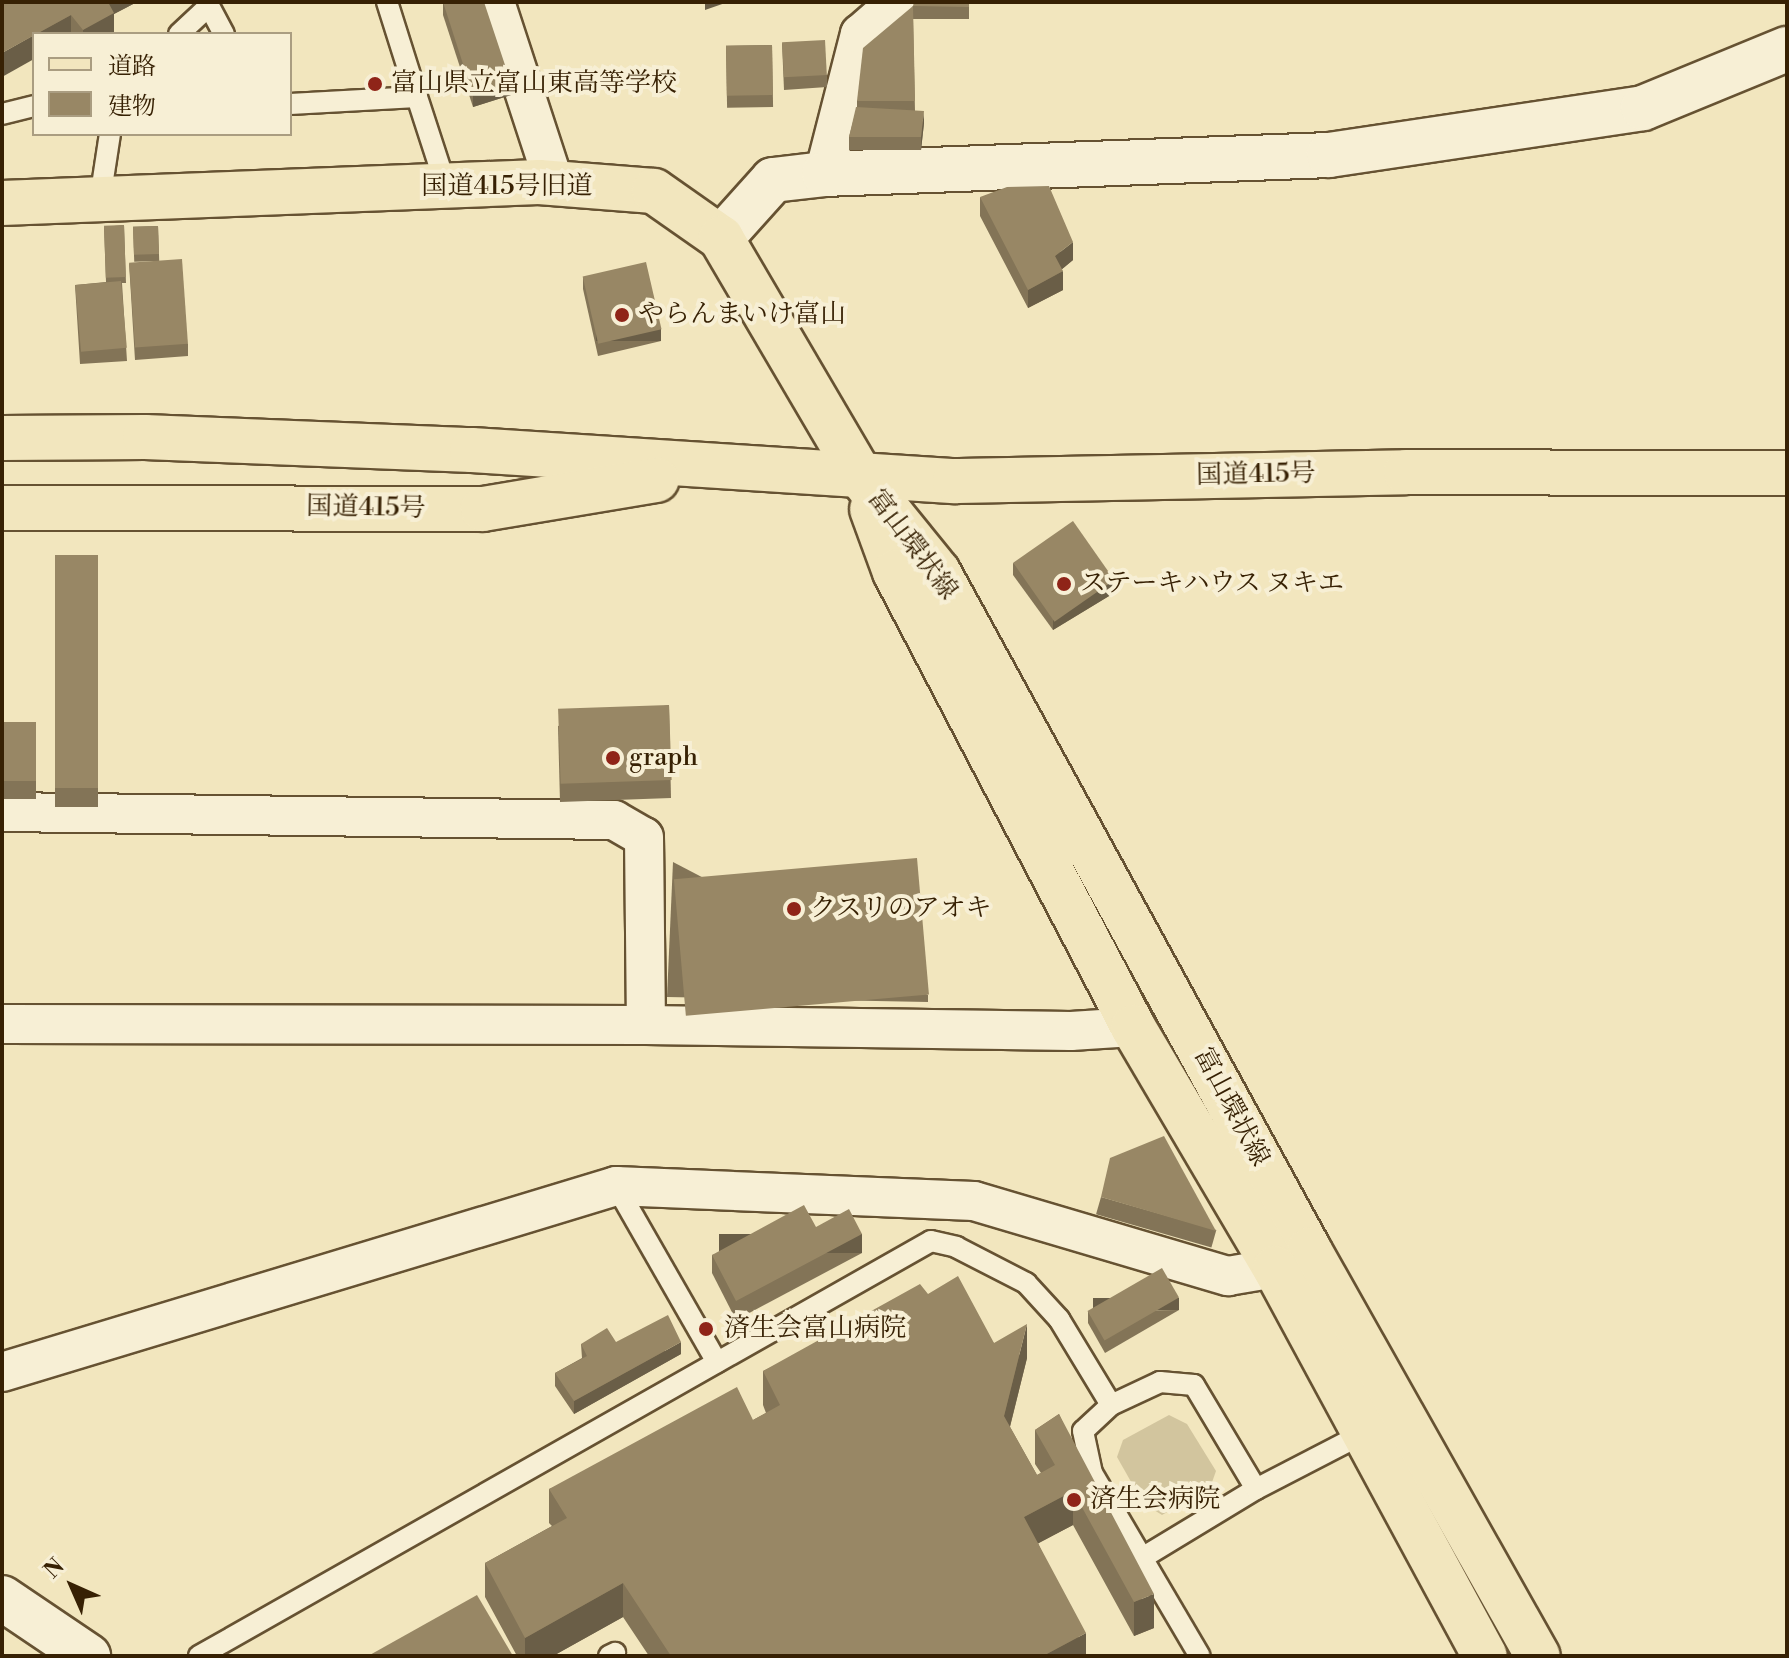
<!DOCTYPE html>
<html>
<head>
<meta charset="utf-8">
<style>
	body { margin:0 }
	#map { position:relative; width:1789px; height:1658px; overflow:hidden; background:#f2e6be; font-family:"Libre Bodoni","Noto Serif JP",serif }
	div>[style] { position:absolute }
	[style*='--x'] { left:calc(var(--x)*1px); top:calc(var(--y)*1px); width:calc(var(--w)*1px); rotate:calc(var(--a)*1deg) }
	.green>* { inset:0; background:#d2c59e }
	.roads { filter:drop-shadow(2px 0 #665232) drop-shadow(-2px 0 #665232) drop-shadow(0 2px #665232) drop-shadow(0 -2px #665232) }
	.lane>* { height:20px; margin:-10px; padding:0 10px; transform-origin:10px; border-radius:10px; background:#f7efd5 }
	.street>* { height:38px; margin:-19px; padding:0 19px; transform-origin:19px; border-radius:19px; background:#f7efd5 }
	.secondary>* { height:44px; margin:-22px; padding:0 22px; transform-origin:22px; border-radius:22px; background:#f7efd5 }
	.primary>* { height:44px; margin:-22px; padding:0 22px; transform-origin:22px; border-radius:22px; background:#f2e6be }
	.highway>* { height:44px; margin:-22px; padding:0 22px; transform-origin:22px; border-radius:22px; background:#f2e6be }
	.wall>* { inset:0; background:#837457; transform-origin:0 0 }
	.shaded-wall>* { inset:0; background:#6a5e47; transform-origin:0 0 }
	.building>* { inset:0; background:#988765; transform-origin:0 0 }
	.dots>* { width:22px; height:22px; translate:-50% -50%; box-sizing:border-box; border:4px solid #f7efd5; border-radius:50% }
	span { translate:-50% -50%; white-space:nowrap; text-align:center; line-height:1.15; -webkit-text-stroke:8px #f7efd5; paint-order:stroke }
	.poi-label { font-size:26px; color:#372104 }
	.left { translate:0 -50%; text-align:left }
	.street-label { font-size:26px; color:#372104 }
	.frame { position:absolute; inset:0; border:4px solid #372104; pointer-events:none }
	.legend { position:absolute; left:32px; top:32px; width:260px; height:104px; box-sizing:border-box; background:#f7efd5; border:2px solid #aa9d81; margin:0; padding:10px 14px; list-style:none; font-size:24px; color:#372104 }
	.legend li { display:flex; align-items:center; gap:16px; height:40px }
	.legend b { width:40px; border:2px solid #aa9d81 }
	.north { position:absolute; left:32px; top:1546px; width:80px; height:80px; -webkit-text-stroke:6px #f7efd5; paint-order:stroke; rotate:315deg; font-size:22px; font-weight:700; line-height:32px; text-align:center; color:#372104 }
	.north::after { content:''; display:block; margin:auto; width:28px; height:36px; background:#372104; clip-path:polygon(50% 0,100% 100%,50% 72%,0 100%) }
</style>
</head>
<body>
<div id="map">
	<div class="green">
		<i style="clip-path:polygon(1169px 1415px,1187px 1424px,1216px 1471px,1210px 1488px,1162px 1515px,1143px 1503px,1117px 1457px,1123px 1440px)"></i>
	</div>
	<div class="roads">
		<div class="lane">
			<i style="--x:179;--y:34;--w:41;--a:-43"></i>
			<i style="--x:209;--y:6;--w:32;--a:62"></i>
			<i style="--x:417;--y:97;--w:94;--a:72"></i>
			<i style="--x:290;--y:104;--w:127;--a:-3.2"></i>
			<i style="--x:417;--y:97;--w:100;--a:-107.5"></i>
			<i style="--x:2;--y:114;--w:33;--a:-14"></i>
			<i style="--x:100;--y:199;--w:66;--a:-81.3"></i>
			<i style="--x:616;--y:1186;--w:203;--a:60.2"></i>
			<i style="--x:1111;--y:1405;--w:54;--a:-25.1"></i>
			<i style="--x:1160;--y:1382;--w:34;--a:5"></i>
			<i style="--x:1194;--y:1385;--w:121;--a:59.2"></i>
			<i style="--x:1256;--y:1489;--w:133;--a:148.8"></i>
			<i style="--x:1256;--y:1489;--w:122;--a:-27.4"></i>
			<i style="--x:199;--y:1656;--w:841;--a:-29.55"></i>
			<i style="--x:931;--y:1241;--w:26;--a:13"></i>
			<i style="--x:956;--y:1247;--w:79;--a:27.2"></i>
			<i style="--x:1026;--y:1283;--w:49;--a:47.5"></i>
			<i style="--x:1059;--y:1319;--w:100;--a:58.8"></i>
			<i style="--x:1111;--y:1405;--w:38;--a:137"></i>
			<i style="--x:1083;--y:1431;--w:43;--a:77.9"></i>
			<i style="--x:1092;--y:1473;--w:212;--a:59.5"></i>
			<i style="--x:609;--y:1656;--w:7;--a:-27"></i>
		</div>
		<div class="street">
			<i style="--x:495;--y:2;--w:190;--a:71.9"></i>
			<i style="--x:824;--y:174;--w:145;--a:-75.6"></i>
			<i style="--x:860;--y:34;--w:49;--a:-40.9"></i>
			<i style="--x:2;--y:812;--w:612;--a:0.75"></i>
			<i style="--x:614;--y:820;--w:34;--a:30"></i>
			<i style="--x:644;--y:837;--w:188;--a:89.4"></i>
			<i style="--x:646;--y:1025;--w:644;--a:-179.91"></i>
			<i style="--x:646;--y:1025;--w:425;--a:0.8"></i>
			<i style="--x:1071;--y:1031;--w:62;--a:-3.7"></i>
			<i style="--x:2;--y:1372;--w:642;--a:-16.85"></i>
			<i style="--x:616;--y:1186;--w:358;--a:2.4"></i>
			<i style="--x:974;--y:1201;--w:265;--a:16.5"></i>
			<i style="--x:1228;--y:1276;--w:48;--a:-9.7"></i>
			<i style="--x:1275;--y:1268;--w:27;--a:-28"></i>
		</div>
		<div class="secondary">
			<i style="--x:721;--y:238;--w:78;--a:-48.1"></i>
			<i style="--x:773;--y:180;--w:51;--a:-6.7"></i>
			<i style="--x:824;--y:174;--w:505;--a:-2.15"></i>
			<i style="--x:1329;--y:155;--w:317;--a:-8.5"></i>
			<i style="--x:1643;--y:108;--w:156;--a:-22.3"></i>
			<i style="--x:2;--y:1598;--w:104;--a:34"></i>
		</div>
		<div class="primary">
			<i style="--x:861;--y:477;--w:122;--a:51"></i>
			<i style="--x:938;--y:572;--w:773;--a:61.31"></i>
			<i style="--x:1309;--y:1250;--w:466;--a:60.6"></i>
			<i style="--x:872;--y:509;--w:67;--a:69.9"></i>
			<i style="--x:895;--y:572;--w:513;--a:62.39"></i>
			<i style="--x:1133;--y:1027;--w:280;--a:59.5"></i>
			<i style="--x:1275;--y:1268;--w:441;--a:61.6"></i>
		</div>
		<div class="highway">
			<i style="--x:2;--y:203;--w:537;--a:-2.24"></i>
			<i style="--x:539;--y:182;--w:115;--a:4.5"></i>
			<i style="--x:654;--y:191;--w:82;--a:35"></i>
			<i style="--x:721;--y:238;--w:277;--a:59.6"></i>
			<i style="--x:2;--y:438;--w:143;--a:-0.4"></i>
			<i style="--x:145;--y:437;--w:327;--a:2.3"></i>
			<i style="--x:472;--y:450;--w:484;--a:3.7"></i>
			<i style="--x:955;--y:481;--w:451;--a:-1.1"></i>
			<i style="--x:1406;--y:472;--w:381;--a:0.2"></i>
			<i style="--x:2;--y:508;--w:481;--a:0.1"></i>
			<i style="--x:483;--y:509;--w:176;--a:-9.5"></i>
		</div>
	</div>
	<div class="wall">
		<i style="clip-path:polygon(2px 2px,137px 2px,114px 14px,114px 34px,34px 34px)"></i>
		<i style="clip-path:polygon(443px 2px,511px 95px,473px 107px,443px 15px)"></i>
		<i style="clip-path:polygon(969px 2px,969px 19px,913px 19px,915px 111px,924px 123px,921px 150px,849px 150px,849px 137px,857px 107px,857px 101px,913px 6px)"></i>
		<i style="clip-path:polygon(782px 43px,827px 75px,827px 87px,784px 90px)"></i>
		<i style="left:772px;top:45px;width:62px;height:46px;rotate:89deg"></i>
		<i style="clip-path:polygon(980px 197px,1073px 260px,1062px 269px,1063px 290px,1028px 308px,980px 216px)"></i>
		<i style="clip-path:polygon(124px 225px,126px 283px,122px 283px,127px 361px,80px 364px,75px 285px,106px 282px,104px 227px)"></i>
		<i style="left:158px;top:226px;width:35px;height:25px;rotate:88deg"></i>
		<i style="clip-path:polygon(129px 263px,188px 344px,188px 356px,135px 360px)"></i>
		<i style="clip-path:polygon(583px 277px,661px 341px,598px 356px,583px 289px)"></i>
		<i style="left:98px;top:555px;width:252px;height:43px;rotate:90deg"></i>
		<i style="clip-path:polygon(1013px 563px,1114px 593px,1053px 630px,1013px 575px)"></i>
		<i style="clip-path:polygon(669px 705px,671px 798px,560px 802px,558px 726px)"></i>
		<i style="left:2px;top:722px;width:34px;height:77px"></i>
		<i style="clip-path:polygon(673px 862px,928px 995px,928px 1002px,667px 997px)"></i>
		<i style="left:1101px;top:1197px;width:120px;height:18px;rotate:16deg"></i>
		<i style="clip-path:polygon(816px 1227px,862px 1253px,736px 1320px,712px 1273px,712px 1255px)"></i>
		<i style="clip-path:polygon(928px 1294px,994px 1343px,1027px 1358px,1010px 1427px,1037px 1475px,1041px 1473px,1035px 1464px,1035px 1430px,1059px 1414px,1154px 1628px,1134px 1636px,1073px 1525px,1038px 1543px,1086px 1656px,649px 1656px,623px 1617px,553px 1656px,517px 1656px,485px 1597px,485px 1563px,552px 1526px,549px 1523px,549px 1489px,753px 1420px,766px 1413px,763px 1405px,763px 1371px)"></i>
		<i style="clip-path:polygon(1179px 1310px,1105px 1353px,1088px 1323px,1088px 1311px)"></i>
		<i style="clip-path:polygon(616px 1342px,681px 1354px,574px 1414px,555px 1386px,555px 1373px,582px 1358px,581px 1344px)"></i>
	</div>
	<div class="shaded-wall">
		<i style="clip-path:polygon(104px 2px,137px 2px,114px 14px,114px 34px,83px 34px,83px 30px)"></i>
		<i style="clip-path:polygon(705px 2px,728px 2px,705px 10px)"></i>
		<i style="clip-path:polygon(71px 15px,71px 34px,36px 34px)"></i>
		<i style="clip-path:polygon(34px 35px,34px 59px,2px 77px,2px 53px)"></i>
		<i style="clip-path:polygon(511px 83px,511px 95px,473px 107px,473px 95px)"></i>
		<i style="clip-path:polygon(924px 111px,924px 123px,921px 150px,921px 137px)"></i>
		<i style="clip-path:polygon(1073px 242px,1073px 260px,1055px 275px,1055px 256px)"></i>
		<i style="clip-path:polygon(1063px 271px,1063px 290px,1028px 308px,1028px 290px)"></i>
		<i style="left:661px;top:329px;width:12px;height:65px;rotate:90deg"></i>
		<i style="clip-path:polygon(1114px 580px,1114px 593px,1053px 630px,1053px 618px)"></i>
		<i style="left:862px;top:1234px;width:19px;height:143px;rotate:90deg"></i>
		<i style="left:1179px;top:1298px;width:12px;height:86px;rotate:90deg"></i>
		<i style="clip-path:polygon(1027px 1324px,1027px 1358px,1004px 1450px,1004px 1416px)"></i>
		<i style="clip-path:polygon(681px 1342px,681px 1354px,574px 1414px,574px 1401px)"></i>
		<i style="clip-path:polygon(1073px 1491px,1073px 1525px,1024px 1551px,1024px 1517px)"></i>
		<i style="clip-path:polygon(623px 1583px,623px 1617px,553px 1656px,525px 1656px,525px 1638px)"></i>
		<i style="clip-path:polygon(1154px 1594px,1154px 1628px,1134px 1636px,1134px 1602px)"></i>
		<i style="clip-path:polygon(1086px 1633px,1086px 1656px,1043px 1656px)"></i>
	</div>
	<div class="building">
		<i style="clip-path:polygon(2px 2px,108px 2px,114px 13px,83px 30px,71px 15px,2px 53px)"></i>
		<i style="clip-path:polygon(443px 2px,484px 2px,511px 83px,473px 95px)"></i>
		<i style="clip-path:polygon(914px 2px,969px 2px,969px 7px,913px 6px)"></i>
		<i style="clip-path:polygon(913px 6px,915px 101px,857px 101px,863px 48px)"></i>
		<i style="left:825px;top:40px;width:35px;height:43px;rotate:87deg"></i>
		<i style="left:772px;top:45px;width:50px;height:46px;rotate:89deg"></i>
		<i style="clip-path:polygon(856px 107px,924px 111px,921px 137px,849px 137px)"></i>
		<i style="clip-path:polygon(1049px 186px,1073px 242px,1055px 256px,1063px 271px,1028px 290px,980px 197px,1007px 187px)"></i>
		<i style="left:124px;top:225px;width:52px;height:20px;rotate:88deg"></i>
		<i style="left:158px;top:226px;width:28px;height:25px;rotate:88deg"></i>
		<i style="left:182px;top:259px;width:85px;height:53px;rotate:86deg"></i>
		<i style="left:646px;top:262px;width:69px;height:65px;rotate:77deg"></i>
		<i style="left:121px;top:281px;width:67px;height:46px;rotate:85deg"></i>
		<i style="left:1073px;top:521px;width:72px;height:73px;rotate:55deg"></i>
		<i style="left:98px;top:555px;width:233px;height:43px;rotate:90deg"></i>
		<i style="left:669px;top:705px;width:75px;height:111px;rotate:88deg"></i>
		<i style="left:2px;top:722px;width:34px;height:59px"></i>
		<i style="left:917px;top:858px;width:137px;height:244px;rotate:85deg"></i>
		<i style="clip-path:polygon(1164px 1136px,1216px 1231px,1101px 1197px,1110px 1158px)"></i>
		<i style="clip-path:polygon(804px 1205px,816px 1227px,849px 1209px,862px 1234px,736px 1301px,712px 1255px)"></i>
		<i style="left:1162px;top:1268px;width:34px;height:86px;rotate:60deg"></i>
		<i style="clip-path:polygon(958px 1276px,994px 1343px,1027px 1324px,1004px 1416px,1037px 1475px,1055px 1465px,1035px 1430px,1059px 1414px,1154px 1594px,1134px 1602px,1073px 1491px,1024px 1517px,1086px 1633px,1043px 1656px,671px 1656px,623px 1583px,525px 1638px,485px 1563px,567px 1518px,549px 1489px,737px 1387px,753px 1420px,780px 1405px,763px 1371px,920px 1284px,928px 1294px)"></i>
		<i style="clip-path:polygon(668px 1315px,681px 1342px,574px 1401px,555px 1373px,587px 1356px,581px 1344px,607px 1328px,616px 1342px)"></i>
		<i style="clip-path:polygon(477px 1595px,513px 1656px,368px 1656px)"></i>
	</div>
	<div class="dots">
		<i style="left:375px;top:84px;background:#8f2418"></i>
		<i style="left:622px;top:315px;background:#8f2418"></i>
		<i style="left:1064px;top:584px;background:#8f2418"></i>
		<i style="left:613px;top:758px;background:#8f2418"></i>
		<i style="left:794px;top:909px;background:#8f2418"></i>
		<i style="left:706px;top:1329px;background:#8f2418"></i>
		<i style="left:1074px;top:1500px;background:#8f2418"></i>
	</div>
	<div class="poi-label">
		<span class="left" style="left:391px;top:84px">富山県立富山東高等学校</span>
		<span class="left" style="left:638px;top:315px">やらんまいけ富山</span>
		<span class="left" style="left:1080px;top:584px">ステーキハウス ヌキエ</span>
		<span class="left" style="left:629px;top:758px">graph</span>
		<span class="left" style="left:810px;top:909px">クスリのアオキ</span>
		<span class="left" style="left:724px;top:1329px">済生会富山病院</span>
		<span class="left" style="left:1090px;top:1500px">済生会病院</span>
	</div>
	<div class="street-label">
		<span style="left:507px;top:187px">国道415号旧道</span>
		<span style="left:1256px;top:475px;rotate:-1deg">国道415号</span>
		<span style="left:366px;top:508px;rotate:1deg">国道415号</span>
		<span style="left:912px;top:545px;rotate:53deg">富山環状線</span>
		<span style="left:1231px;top:1107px;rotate:62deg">富山環状線</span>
	</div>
	<div class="frame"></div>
	<ul class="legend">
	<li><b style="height:10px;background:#f2e6be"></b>道路</li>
	<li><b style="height:22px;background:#988765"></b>建物</li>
	</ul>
	<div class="north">N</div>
</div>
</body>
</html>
